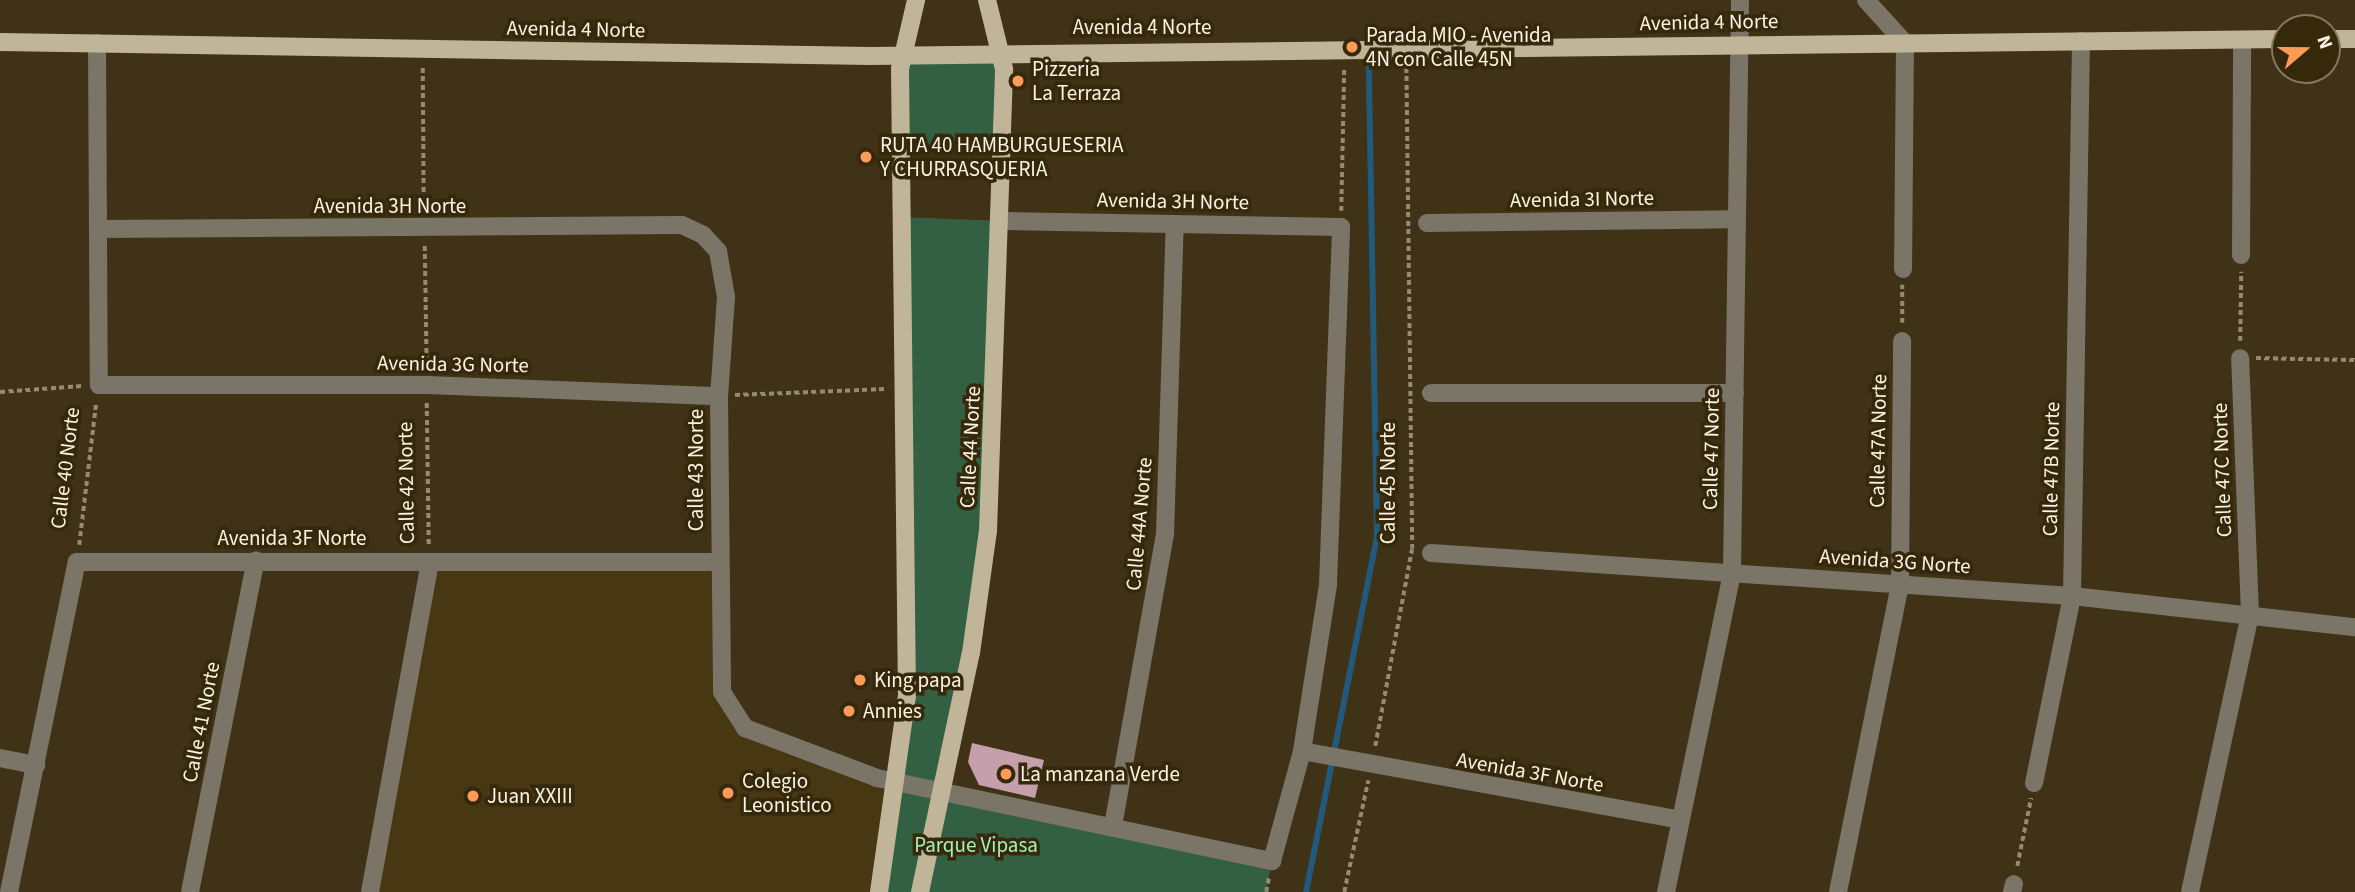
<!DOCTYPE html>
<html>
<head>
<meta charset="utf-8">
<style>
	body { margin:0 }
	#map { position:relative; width:2355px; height:892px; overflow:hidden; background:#3f3216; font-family:"Source Sans 3",sans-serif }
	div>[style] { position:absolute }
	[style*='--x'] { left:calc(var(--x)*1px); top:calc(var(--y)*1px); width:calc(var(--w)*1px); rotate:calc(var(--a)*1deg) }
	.built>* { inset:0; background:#473813 }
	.green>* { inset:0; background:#336043; transform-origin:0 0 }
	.stream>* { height:6px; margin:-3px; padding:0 3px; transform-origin:3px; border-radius:3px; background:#215a7a }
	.building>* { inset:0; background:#c5a0ac }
	.path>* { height:3.5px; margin-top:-1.75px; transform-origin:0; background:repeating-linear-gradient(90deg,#958b74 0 5px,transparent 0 8.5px) }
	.minor>* { height:18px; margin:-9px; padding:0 9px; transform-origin:9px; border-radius:9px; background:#7a7567 }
	.major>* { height:18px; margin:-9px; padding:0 9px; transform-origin:9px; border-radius:9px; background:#c0b599 }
	.dots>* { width:19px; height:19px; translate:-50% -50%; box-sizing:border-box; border:4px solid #35280b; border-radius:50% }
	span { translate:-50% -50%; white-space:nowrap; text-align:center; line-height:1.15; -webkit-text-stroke:7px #35280b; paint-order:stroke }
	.street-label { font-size:21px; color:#fbf3e3 }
	.poi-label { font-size:21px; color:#fbf3e3 }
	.left { translate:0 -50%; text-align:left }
	.park-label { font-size:21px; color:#a0f1bb }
	.north { position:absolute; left:2271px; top:14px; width:70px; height:70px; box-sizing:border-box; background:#35280b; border:2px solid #847961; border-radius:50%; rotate:70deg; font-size:19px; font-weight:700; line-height:28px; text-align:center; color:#fbf3e3 }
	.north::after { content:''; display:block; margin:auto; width:24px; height:32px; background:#fe9c57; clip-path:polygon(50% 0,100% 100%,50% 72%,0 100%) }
</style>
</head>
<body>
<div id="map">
	<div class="built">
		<i style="clip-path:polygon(430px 562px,718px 562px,722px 692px,746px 728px,898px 782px,879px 892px,370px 892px)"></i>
	</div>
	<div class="green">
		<i style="left:1004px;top:51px;width:98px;height:101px;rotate:89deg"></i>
		<i style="clip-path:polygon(900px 217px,1004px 221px,988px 531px,939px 790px,1272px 861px,1266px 892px,879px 892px,898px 782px)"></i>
	</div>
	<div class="stream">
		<i style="--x:1306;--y:892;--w:362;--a:-78.7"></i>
		<i style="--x:1377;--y:537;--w:471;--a:-91"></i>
	</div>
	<div class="building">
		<i style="clip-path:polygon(972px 743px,1044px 760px,1035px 798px,979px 785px,968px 762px)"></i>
	</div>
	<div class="path">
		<i style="--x:423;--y:68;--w:142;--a:89.6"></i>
		<i style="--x:1341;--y:211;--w:142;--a:-88.8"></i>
		<i style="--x:425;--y:246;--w:122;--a:89.1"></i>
		<i style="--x:1902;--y:323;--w:38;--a:-90"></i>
		<i style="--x:2240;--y:341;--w:69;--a:-89.2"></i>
		<i style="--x:2256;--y:358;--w:99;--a:1.2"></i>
		<i style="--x:0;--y:392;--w:82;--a:-4.2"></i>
		<i style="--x:735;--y:395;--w:150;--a:-2.3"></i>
		<i style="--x:427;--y:403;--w:143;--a:89.2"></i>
		<i style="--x:79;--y:545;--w:143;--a:-83.2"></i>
		<i style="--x:1375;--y:746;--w:200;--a:-79.4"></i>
		<i style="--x:1412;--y:549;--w:481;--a:-90.7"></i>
		<i style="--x:2017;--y:866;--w:69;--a:-78.4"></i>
		<i style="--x:1266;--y:892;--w:15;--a:-79"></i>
		<i style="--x:1344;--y:892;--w:114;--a:-77.8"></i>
	</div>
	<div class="minor">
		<i style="--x:1866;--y:0;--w:58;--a:47.8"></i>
		<i style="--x:1905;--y:43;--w:226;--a:90.5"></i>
		<i style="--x:97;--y:43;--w:342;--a:89.7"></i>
		<i style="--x:99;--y:385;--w:328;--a:0"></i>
		<i style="--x:427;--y:385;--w:292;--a:2.2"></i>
		<i style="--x:1427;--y:223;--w:310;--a:-0.7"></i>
		<i style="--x:98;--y:229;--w:584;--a:-0.39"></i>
		<i style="--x:682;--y:225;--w:23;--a:25"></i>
		<i style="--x:703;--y:235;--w:22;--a:47"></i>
		<i style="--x:718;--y:251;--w:47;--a:80.1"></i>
		<i style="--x:726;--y:297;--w:99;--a:94"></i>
		<i style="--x:719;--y:396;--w:296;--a:89.4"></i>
		<i style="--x:722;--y:692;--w:43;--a:57.4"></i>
		<i style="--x:745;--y:728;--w:141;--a:20.7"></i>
		<i style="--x:877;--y:778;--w:404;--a:11.9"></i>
		<i style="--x:1272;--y:861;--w:114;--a:-74.7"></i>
		<i style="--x:1302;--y:751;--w:168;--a:-81.1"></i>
		<i style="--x:1328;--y:585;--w:358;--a:-87.9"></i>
		<i style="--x:1341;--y:227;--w:337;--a:-179"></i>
		<i style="--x:2241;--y:255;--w:215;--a:-89.7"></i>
		<i style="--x:1431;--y:393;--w:304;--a:0"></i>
		<i style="--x:1431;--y:553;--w:642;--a:3.84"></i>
		<i style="--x:2072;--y:596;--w:285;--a:6.3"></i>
		<i style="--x:1302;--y:751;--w:385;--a:10.3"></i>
		<i style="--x:0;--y:758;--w:37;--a:11"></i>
		<i style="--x:2034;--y:783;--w:191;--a:-78.5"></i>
		<i style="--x:2072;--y:596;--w:555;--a:-89.07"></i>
		<i style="--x:1113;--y:826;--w:297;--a:-79.9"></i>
		<i style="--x:1165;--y:534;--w:310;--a:-88.2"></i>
		<i style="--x:9;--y:892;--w:337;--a:-78.4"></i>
		<i style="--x:77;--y:562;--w:641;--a:0"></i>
		<i style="--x:190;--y:892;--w:338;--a:-78.8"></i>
		<i style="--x:370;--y:892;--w:335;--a:-79.7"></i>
		<i style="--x:1666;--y:892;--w:327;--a:-78.3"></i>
		<i style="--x:1732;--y:572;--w:572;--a:-89.2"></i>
		<i style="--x:1838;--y:892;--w:314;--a:-78.6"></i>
		<i style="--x:1900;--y:584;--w:243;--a:-89.5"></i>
		<i style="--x:2012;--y:892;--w:8;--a:-76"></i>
		<i style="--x:2190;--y:892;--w:283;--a:-77.8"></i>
		<i style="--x:2250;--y:615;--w:257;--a:-92.2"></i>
	</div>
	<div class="major">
		<i style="--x:2327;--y:39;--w:28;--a:0"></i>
		<i style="--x:0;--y:42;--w:870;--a:0.92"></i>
		<i style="--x:870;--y:56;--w:1415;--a:-0.69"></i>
		<i style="--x:879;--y:892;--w:198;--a:-81.9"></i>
		<i style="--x:907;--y:696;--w:627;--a:-90.64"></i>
		<i style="--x:900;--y:69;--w:71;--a:-76.9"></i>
		<i style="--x:920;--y:892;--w:244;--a:-78"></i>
		<i style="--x:971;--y:653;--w:123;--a:-82.1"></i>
		<i style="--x:988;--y:531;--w:462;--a:-88"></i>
		<i style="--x:1004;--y:69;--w:71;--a:-103.8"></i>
	</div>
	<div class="dots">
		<i style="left:1352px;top:47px;background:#fe9c57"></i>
		<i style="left:1018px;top:81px;background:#fe9c57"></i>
		<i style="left:866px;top:157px;background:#fe9c57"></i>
		<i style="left:860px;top:680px;background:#fe9c57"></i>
		<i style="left:849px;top:711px;background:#fe9c57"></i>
		<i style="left:1006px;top:774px;background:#fe9c57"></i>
		<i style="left:728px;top:793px;background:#fe9c57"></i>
		<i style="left:473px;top:796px;background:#fe9c57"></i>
	</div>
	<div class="street-label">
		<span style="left:1709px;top:22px;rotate:-1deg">Avenida 4 Norte</span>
		<span style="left:1142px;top:27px">Avenida 4 Norte</span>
		<span style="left:576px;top:29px;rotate:1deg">Avenida 4 Norte</span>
		<span style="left:1582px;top:199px;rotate:-1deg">Avenida 3I Norte</span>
		<span style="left:1173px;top:201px;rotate:1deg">Avenida 3H Norte</span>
		<span style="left:390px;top:206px">Avenida 3H Norte</span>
		<span style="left:453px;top:364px;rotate:1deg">Avenida 3G Norte</span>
		<span style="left:1878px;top:441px;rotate:-89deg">Calle 47A Norte</span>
		<span style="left:970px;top:447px;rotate:-87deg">Calle 44 Norte</span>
		<span style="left:1711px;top:449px;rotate:-89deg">Calle 47 Norte</span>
		<span style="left:65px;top:468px;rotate:-83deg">Calle 40 Norte</span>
		<span style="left:2051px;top:469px;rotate:-89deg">Calle 47B Norte</span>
		<span style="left:696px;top:470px;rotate:-90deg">Calle 43 Norte</span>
		<span style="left:2222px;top:470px;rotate:-92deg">Calle 47C Norte</span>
		<span style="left:406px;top:483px;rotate:-91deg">Calle 42 Norte</span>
		<span style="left:1388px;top:483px;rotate:-90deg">Calle 45 Norte</span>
		<span style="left:1139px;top:524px;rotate:-85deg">Calle 44A Norte</span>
		<span style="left:292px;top:538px">Avenida 3F Norte</span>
		<span style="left:1895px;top:561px;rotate:4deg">Avenida 3G Norte</span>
		<span style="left:201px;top:722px;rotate:-79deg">Calle 41 Norte</span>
		<span style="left:1530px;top:772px;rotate:10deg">Avenida 3F Norte</span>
	</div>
	<div class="poi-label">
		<span class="left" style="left:1366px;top:47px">Parada MIO - Avenida<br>4N con Calle 45N</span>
		<span class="left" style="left:1032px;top:81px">Pizzeria<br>La Terraza</span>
		<span class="left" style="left:880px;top:157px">RUTA 40 HAMBURGUESERIA<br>Y CHURRASQUERIA</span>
		<span class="left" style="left:874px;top:680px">King papa</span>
		<span class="left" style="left:863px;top:711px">Annies</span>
		<span class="left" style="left:1020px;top:774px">La manzana Verde</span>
		<span class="left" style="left:742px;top:793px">Colegio<br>Leonistico</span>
		<span class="left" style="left:487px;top:796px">Juan XXIII</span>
	</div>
	<div class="park-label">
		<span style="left:976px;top:845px">Parque Vipasa</span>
	</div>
	<div class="north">N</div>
</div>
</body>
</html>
